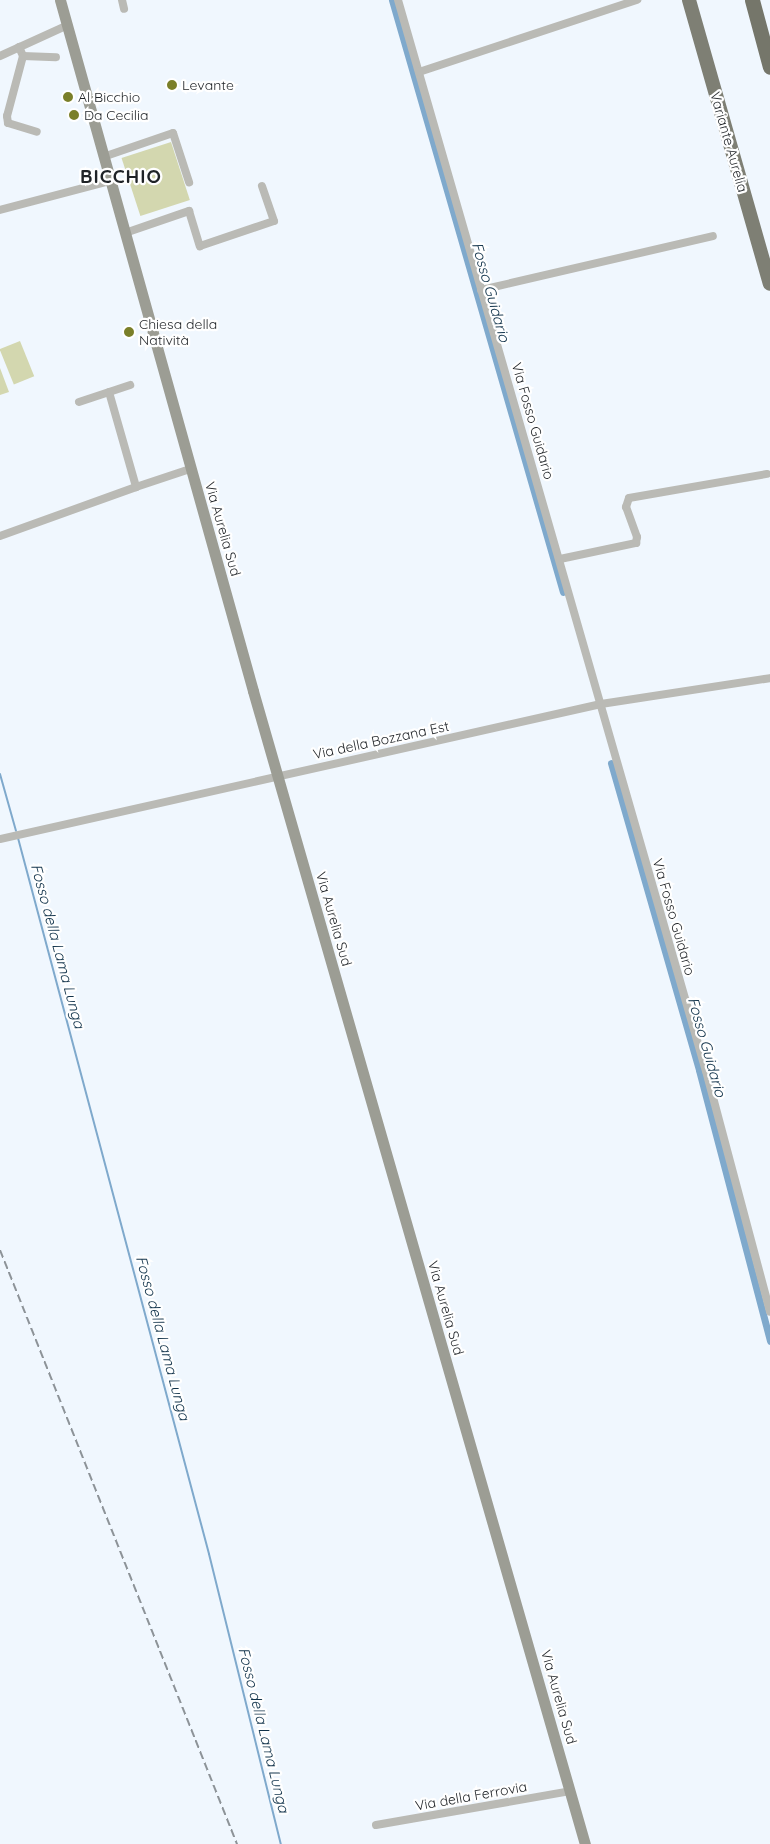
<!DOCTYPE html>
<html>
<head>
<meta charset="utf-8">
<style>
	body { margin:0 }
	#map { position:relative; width:770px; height:1844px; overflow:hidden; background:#f0f7fe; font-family:Quicksand,sans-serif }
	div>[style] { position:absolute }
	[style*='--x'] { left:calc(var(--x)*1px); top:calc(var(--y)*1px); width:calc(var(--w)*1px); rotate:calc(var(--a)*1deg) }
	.green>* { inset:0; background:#d3d7af; transform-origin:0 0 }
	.stream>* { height:2px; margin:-1px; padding:0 1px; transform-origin:1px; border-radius:1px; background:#7fa9cc }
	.canal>* { height:7px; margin:-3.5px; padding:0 3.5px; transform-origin:3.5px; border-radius:3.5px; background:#7fa9cc }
	.minor>* { height:8px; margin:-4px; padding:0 4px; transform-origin:4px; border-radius:4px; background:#babab5 }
	.secondary>* { height:11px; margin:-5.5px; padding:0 5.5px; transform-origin:5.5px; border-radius:5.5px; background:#9c9d94 }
	.trunk>* { height:14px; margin:-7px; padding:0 7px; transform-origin:7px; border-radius:7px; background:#7e7f74 }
	.motorway>* { height:15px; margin:-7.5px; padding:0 7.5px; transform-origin:7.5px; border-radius:7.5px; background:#75766a }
	.rail>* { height:2px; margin-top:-1px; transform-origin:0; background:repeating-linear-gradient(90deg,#8d9398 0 8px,transparent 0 12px) }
	.dots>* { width:14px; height:14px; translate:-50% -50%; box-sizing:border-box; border:2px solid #fff; border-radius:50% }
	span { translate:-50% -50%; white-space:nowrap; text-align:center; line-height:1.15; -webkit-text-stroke:4.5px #fff; paint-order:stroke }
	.poi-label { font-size:14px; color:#1f2327 }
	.left { translate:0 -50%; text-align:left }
	.street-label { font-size:14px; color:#1f2327 }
	.water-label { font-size:15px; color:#10324a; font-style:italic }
	.district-label { font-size:19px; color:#1f2327; font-weight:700; letter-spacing:1px }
</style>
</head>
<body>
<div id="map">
	<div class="green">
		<i style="left:171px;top:142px;width:61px;height:52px;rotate:72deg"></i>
		<i style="left:20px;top:341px;width:38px;height:22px;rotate:68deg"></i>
		<i style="clip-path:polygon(0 368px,9px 392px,0 395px)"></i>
	</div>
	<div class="stream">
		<i style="--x:0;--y:774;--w:59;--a:74.3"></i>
		<i style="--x:18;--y:838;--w:741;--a:75.06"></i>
		<i style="--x:209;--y:1554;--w:299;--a:76.1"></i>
	</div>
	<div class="canal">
		<i style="--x:392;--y:0;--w:616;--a:73.89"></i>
		<i style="--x:611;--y:763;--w:319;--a:74"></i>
		<i style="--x:699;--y:1070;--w:280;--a:75.3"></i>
	</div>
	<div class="minor">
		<i style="--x:122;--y:0;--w:9;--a:77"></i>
		<i style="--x:398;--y:0;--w:1114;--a:73.96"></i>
		<i style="--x:706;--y:1071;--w:249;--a:75.1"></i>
		<i style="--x:19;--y:47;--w:10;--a:66"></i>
		<i style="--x:23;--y:56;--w:62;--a:104.9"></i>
		<i style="--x:7;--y:116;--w:7;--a:82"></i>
		<i style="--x:8;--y:123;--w:30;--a:17"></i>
		<i style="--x:0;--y:56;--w:75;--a:-24.5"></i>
		<i style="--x:23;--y:56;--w:33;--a:2"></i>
		<i style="--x:419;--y:72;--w:230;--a:-18.3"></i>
		<i style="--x:103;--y:157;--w:74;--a:-18.9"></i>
		<i style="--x:173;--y:133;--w:52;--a:71.9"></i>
		<i style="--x:0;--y:210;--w:114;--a:-14.8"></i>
		<i style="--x:125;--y:233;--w:68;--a:-19"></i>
		<i style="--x:189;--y:211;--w:37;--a:73"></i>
		<i style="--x:200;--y:246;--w:78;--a:-18.7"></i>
		<i style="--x:274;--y:221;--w:37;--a:-109"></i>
		<i style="--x:481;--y:290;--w:238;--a:-13.1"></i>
		<i style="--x:109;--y:392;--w:99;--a:74.1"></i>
		<i style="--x:136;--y:487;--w:57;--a:-18.4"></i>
		<i style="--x:79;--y:402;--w:54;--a:-18.4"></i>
		<i style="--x:0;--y:536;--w:145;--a:-19.8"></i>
		<i style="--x:560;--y:559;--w:78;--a:-11.9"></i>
		<i style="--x:636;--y:543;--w:6;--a:-81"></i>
		<i style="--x:637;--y:537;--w:32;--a:-110"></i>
		<i style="--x:626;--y:507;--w:9;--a:-72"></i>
		<i style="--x:629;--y:498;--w:140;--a:-9.9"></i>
		<i style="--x:0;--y:839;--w:616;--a:-12.66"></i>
		<i style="--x:601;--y:704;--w:171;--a:-8.7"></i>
		<i style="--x:376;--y:1825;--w:197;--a:-9.9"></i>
	</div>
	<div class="secondary">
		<i style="--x:60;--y:0;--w:717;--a:74.39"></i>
		<i style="--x:253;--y:691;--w:1200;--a:73.94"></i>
	</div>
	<div class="trunk">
		<i style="--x:689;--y:0;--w:295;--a:74.1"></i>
	</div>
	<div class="motorway">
		<i style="--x:752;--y:0;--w:69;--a:75"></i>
	</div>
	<div class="rail">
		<i style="--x:0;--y:1250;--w:640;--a:68.25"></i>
	</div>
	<div class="dots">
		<i style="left:172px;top:85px;background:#7a7f29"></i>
		<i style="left:68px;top:97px;background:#7a7f29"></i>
		<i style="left:74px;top:115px;background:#7a7f29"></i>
		<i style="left:129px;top:332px;background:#7a7f29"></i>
	</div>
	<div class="poi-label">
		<span class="left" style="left:182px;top:85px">Levante</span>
		<span class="left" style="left:78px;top:97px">Al Bicchio</span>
		<span class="left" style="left:84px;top:115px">Da Cecilia</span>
		<span class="left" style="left:139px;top:332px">Chiesa della<br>Natività</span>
	</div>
	<div class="street-label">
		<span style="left:729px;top:142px;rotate:74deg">Variante Aurelia</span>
		<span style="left:533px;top:421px;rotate:74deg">Via Fosso Guidario</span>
		<span style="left:223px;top:529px;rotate:74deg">Via Aurelia Sud</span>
		<span style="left:381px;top:740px;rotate:-12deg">Via della Bozzana Est</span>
		<span style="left:674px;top:917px;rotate:74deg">Via Fosso Guidario</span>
		<span style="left:334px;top:919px;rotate:74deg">Via Aurelia Sud</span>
		<span style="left:446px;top:1308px;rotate:74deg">Via Aurelia Sud</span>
		<span style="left:559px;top:1697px;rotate:74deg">Via Aurelia Sud</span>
		<span style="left:471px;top:1796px;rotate:-10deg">Via della Ferrovia</span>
	</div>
	<div class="water-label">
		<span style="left:491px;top:292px;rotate:74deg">Fosso Guidario</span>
		<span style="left:58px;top:946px;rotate:75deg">Fosso della Lama Lunga</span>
		<span style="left:707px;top:1047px;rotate:74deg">Fosso Guidario</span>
		<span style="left:163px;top:1338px;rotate:75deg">Fosso della Lama Lunga</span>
		<span style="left:264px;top:1730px;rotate:76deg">Fosso della Lama Lunga</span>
	</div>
	<div class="district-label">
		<span style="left:121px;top:177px">BICCHIO</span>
	</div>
</div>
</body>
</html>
